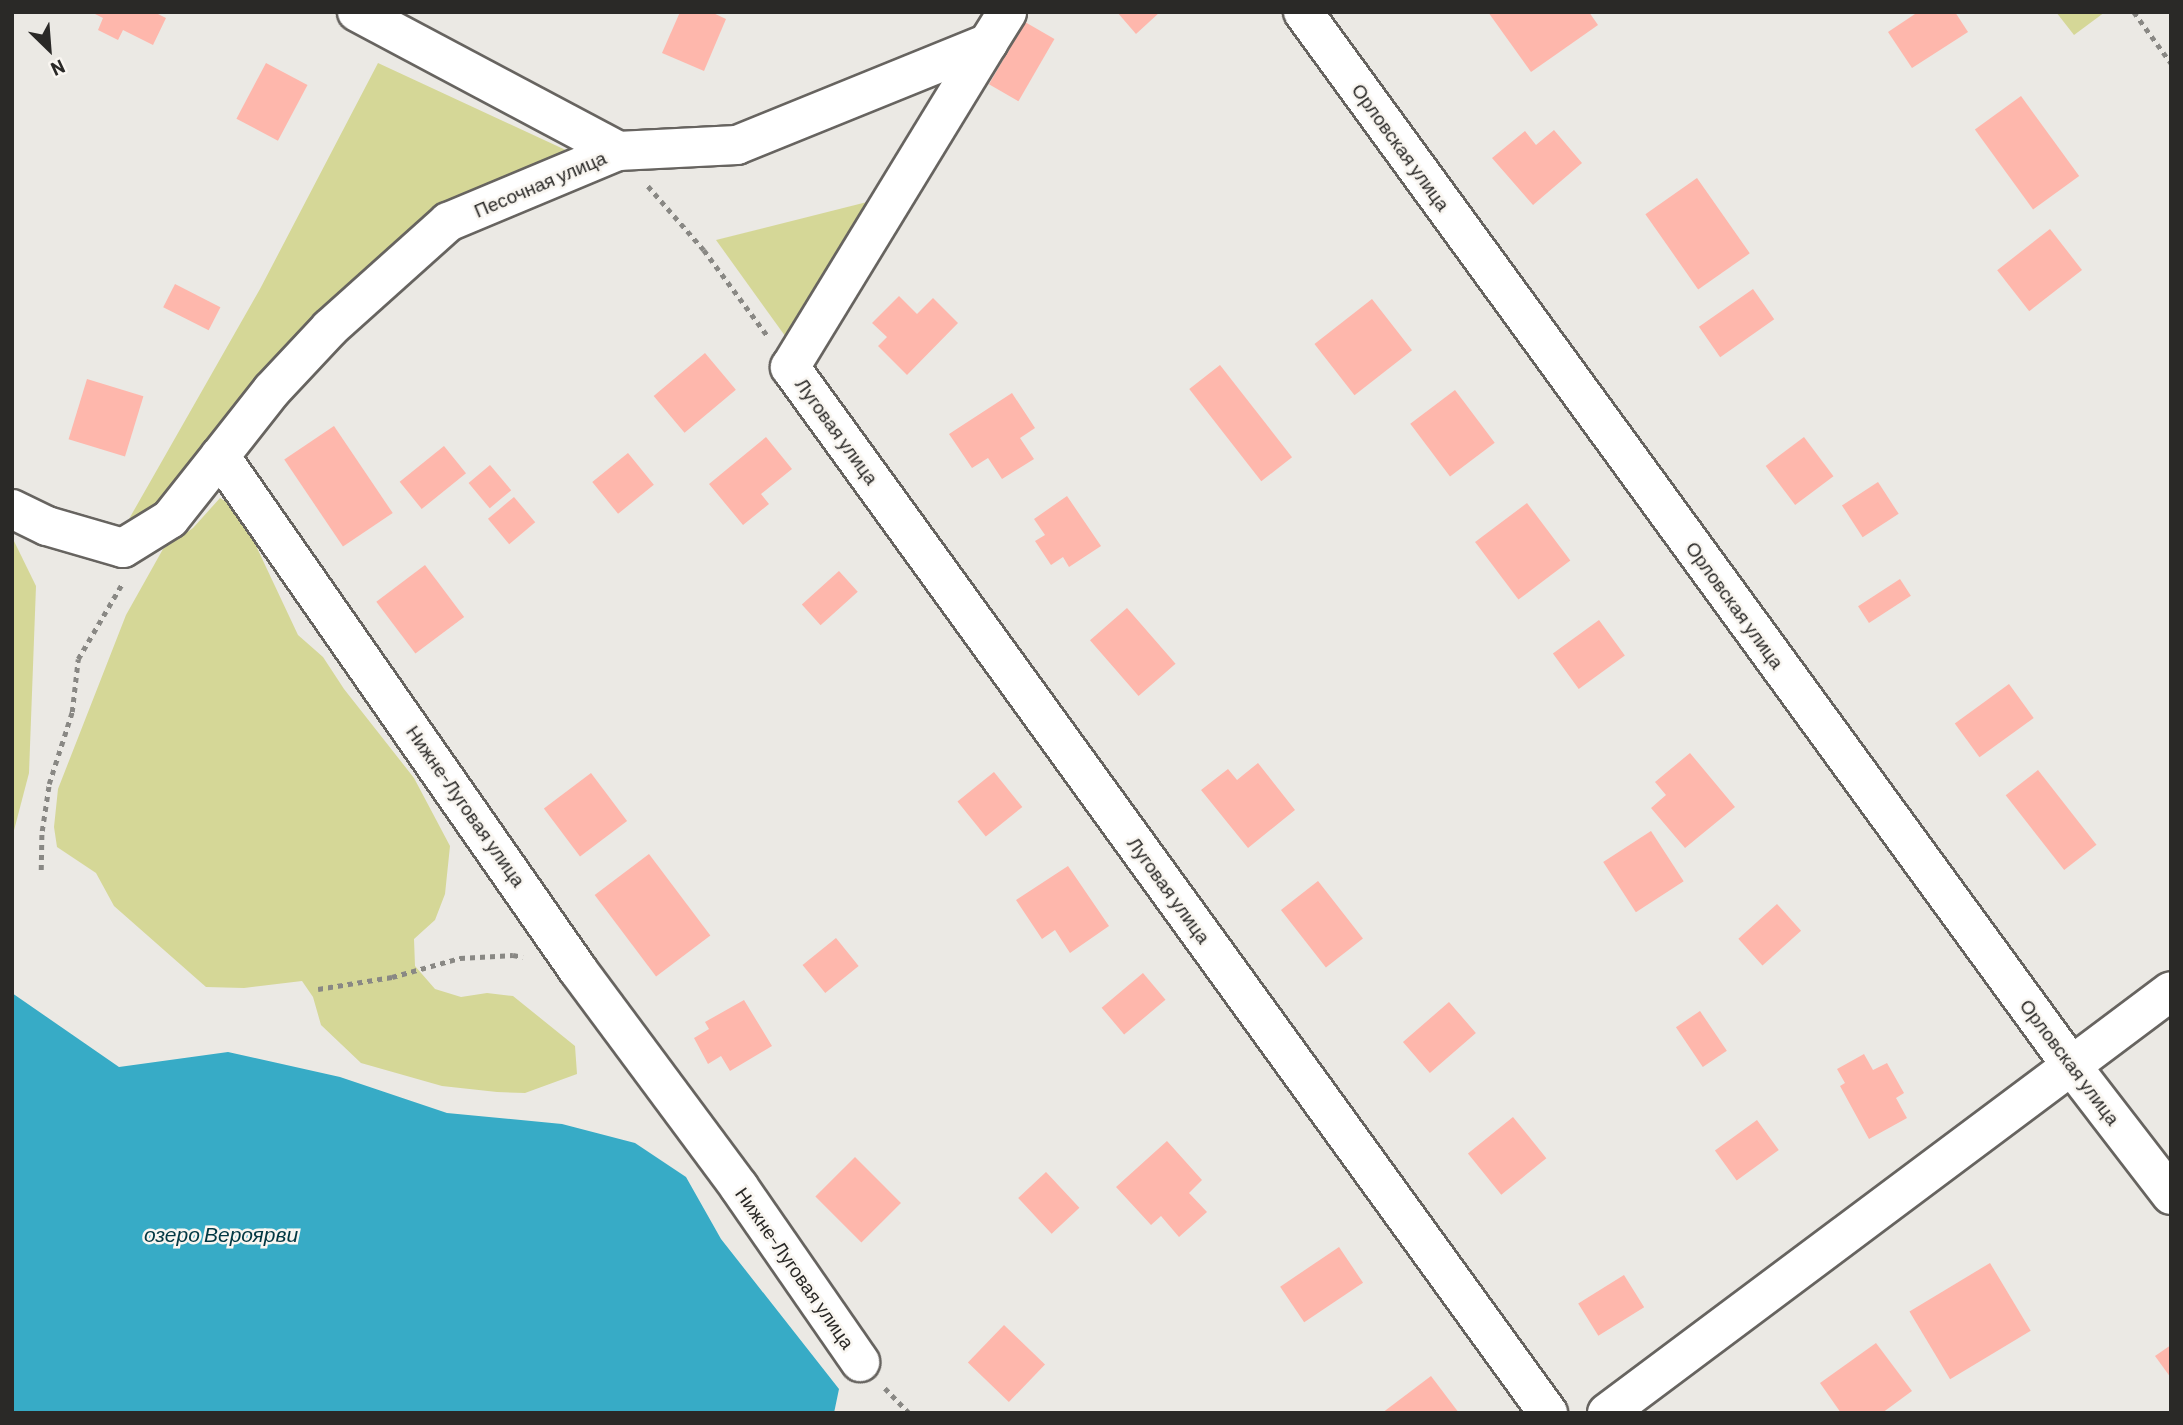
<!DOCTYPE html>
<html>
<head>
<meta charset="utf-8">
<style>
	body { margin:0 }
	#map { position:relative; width:2183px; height:1425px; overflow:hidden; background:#ebe9e4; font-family:Barlow,sans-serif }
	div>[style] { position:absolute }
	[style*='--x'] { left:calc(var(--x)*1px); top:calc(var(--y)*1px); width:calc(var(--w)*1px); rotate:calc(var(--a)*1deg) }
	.green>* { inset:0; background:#d5d797 }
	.water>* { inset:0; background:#37abc6 }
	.building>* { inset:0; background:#feb7ac; transform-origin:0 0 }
	.path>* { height:4.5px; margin-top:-2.25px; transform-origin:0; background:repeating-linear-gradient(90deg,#898884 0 5px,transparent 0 10px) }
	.roads { filter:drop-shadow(2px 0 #676460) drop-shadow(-2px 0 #676460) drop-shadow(0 2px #676460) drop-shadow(0 -2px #676460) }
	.street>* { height:38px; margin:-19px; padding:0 19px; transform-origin:19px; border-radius:19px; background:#fff }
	span { translate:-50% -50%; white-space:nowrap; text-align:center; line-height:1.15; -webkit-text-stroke:5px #f9f6f1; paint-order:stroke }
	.street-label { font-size:19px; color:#2a2927 }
	.water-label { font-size:21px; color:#023843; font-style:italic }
	.frame { position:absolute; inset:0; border:14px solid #2a2927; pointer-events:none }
	.north { position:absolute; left:14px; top:14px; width:70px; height:70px; -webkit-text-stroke:5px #f9f6f1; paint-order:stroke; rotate:155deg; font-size:19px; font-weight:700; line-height:28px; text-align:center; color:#2a2927 }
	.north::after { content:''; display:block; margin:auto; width:24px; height:32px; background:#2a2927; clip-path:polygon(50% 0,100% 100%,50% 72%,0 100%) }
</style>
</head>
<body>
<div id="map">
	<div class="green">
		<i style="clip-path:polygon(2056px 12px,2105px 12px,2074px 35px)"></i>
		<i style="clip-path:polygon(378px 63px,570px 152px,437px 211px,159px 509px,129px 519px,260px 289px)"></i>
		<i style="clip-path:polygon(875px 200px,788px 340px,716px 240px)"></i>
		<i style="clip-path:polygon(220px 498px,228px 503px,250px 533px,298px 635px,323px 657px,344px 689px,414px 778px,450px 846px,445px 894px,435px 920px,414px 939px,415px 966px,435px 989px,461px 997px,487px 993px,513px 996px,575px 1046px,577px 1074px,525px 1093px,497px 1092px,442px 1086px,361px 1063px,321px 1025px,313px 997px,302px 981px,244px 988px,206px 987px,114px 906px,96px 873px,57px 847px,54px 827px,58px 789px,126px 615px,163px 549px,193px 528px)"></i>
		<i style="clip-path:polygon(12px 537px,36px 586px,29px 773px,12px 838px)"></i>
	</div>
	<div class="water">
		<i style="clip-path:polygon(12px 993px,119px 1067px,228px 1052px,340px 1077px,447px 1113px,562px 1124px,635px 1143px,686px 1177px,721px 1239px,839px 1389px,834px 1413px,12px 1413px)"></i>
	</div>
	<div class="building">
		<i style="clip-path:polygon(91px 12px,154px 12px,166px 18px,153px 45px,123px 30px,118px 40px,98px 30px,103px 18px)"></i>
		<i style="clip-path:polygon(680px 12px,711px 12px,726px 19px,704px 71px,662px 53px)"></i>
		<i style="clip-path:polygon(1117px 12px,1160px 12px,1136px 34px)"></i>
		<i style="clip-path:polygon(1488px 12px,1589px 12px,1598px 25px,1531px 72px)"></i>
		<i style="clip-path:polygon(1918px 12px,1955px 12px,1968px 32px,1912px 68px,1888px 32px)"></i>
		<i style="left:1025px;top:22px;width:34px;height:72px;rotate:30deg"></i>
		<i style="left:266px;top:63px;width:47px;height:63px;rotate:28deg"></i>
		<i style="left:2021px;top:96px;width:99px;height:57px;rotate:54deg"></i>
		<i style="clip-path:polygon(1554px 130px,1582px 163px,1533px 205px,1492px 158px,1525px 131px,1536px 145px)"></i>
		<i style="left:1697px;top:178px;width:92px;height:63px;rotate:55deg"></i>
		<i style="left:2050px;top:229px;width:52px;height:67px;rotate:52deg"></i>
		<i style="left:175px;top:284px;width:51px;height:26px;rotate:27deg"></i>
		<i style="left:1753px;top:289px;width:37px;height:66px;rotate:55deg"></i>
		<i style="clip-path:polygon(899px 296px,917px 314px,933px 298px,958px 323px,907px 375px,878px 346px,887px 337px,872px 323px)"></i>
		<i style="left:1372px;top:299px;width:65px;height:73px;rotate:52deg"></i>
		<i style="left:705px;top:353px;width:48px;height:67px;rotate:50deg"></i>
		<i style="left:1220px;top:365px;width:117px;height:39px;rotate:52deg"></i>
		<i style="left:87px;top:379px;width:59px;height:63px;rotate:17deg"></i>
		<i style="left:1455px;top:390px;width:66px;height:56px;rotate:53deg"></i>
		<i style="clip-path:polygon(1012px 393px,1035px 428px,1020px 438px,1034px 459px,1002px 479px,988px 458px,972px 468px,949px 434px)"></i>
		<i style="left:334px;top:426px;width:105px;height:60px;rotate:56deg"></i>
		<i style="clip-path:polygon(766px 437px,792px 469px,761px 494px,769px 504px,743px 525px,709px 484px)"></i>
		<i style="left:1804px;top:437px;width:49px;height:48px;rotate:53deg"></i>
		<i style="left:444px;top:446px;width:35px;height:57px;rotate:51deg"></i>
		<i style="left:628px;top:453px;width:41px;height:46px;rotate:51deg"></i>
		<i style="left:490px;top:465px;width:33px;height:28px;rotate:50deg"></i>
		<i style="left:1878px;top:482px;width:38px;height:43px;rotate:57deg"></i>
		<i style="clip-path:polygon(1067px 496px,1101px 546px,1069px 567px,1063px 557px,1051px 565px,1035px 541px,1045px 535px,1034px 519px)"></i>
		<i style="left:514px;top:497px;width:33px;height:34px;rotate:50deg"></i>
		<i style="left:1527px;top:503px;width:72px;height:65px;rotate:53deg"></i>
		<i style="left:425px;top:565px;width:65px;height:61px;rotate:53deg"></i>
		<i style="left:839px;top:571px;width:28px;height:50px;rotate:48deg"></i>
		<i style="left:1900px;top:579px;width:20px;height:50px;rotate:57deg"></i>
		<i style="left:1127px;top:608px;width:74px;height:49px;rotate:49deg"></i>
		<i style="left:1599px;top:620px;width:44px;height:57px;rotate:54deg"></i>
		<i style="left:2009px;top:684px;width:42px;height:67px;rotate:54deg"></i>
		<i style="clip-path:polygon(1690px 753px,1735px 807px,1685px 848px,1651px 808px,1666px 795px,1655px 782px)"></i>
		<i style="clip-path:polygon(1258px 763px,1295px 810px,1248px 848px,1201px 790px,1228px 769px,1237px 780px)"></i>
		<i style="left:2038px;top:770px;width:95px;height:41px;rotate:52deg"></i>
		<i style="left:994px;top:772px;width:45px;height:47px;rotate:51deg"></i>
		<i style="left:591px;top:773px;width:60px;height:59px;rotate:53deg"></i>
		<i style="left:1651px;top:831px;width:60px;height:57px;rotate:57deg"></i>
		<i style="left:649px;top:854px;width:102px;height:68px;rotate:53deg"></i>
		<i style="clip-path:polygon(1068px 866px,1109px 926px,1070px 953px,1055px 930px,1042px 939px,1016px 900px)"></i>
		<i style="left:1318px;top:881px;width:73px;height:47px;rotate:52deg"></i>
		<i style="left:1777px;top:904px;width:36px;height:52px;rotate:48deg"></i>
		<i style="left:836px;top:938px;width:36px;height:43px;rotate:51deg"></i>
		<i style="left:1143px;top:973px;width:35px;height:54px;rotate:50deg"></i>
		<i style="clip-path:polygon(744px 1000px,772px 1046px,730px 1071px,721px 1056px,708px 1064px,694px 1038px,709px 1029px,705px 1022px)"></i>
		<i style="left:1449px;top:1002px;width:41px;height:61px;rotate:49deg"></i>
		<i style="left:1700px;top:1011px;width:48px;height:29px;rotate:56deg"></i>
		<i style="clip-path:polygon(1864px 1054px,1873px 1070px,1887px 1063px,1904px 1093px,1896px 1098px,1907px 1118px,1869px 1139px,1840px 1086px,1845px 1083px,1837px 1069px)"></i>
		<i style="left:1513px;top:1117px;width:53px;height:58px;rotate:51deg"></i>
		<i style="left:1757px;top:1120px;width:37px;height:52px;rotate:54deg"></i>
		<i style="clip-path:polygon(1167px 1141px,1202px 1180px,1189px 1193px,1207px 1212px,1179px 1237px,1161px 1216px,1151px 1225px,1116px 1187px)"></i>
		<i style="left:855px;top:1157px;width:65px;height:56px;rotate:45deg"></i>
		<i style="left:1046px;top:1172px;width:49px;height:38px;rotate:47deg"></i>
		<i style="left:1339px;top:1247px;width:43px;height:71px;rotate:56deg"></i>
		<i style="left:1990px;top:1263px;width:79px;height:94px;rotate:59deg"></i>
		<i style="left:1624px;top:1275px;width:38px;height:54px;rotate:58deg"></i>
		<i style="left:1004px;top:1325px;width:57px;height:52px;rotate:44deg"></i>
		<i style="clip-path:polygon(1876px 1343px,1912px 1391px,1882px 1413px,1841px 1413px,1820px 1383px)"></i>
		<i style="clip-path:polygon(2171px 1345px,2171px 1378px,2155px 1356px)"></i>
		<i style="clip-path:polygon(1431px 1376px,1459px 1413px,1382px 1413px)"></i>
	</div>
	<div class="path">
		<i style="--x:2134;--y:12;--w:63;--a:54"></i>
		<i style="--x:648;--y:186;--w:85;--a:48.8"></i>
		<i style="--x:704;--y:250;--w:106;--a:53.5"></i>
		<i style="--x:41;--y:870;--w:39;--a:-89"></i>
		<i style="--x:42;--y:831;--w:48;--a:-81.5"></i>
		<i style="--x:49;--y:784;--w:76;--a:-72.3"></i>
		<i style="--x:72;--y:712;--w:53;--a:-83.5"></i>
		<i style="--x:78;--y:659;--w:87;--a:-59.6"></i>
		<i style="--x:318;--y:989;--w:75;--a:-9.2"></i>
		<i style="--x:392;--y:977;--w:71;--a:-15.6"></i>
		<i style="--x:460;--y:958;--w:53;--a:-3.2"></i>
		<i style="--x:513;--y:955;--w:10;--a:11"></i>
		<i style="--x:885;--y:1388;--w:35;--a:46"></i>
	</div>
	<div class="roads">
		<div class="street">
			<i style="--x:357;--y:12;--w:296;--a:28"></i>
			<i style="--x:1303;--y:12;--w:1303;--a:53.9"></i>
			<i style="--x:2071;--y:1065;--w:164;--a:52.4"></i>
			<i style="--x:988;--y:43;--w:380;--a:121.4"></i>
			<i style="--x:790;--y:367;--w:1292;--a:54.07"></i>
			<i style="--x:220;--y:456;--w:84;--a:-51.8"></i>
			<i style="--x:272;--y:390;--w:85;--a:-46.9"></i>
			<i style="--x:330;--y:328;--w:159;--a:-41.9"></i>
			<i style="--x:448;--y:222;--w:184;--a:-22.7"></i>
			<i style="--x:618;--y:151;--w:119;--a:-2.9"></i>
			<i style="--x:737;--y:145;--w:271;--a:-22.1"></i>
			<i style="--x:988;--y:43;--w:36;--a:-58"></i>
			<i style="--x:12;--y:509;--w:39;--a:26"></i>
			<i style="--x:47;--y:526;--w:79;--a:16.1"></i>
			<i style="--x:123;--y:548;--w:55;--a:-31.7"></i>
			<i style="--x:170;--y:519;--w:80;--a:-51.6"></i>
			<i style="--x:220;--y:456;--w:626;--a:55.14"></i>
			<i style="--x:578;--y:970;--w:270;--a:53.4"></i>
			<i style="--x:739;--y:1187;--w:213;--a:55.3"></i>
			<i style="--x:1607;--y:1413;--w:704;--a:-36.8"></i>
		</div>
	</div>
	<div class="street-label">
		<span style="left:1401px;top:147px;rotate:54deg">Орловская улица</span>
		<span style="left:540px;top:184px;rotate:-23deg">Песочная улица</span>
		<span style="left:837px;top:431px;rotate:54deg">Луговая улица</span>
		<span style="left:1735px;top:605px;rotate:54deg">Орловская улица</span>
		<span style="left:466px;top:806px;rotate:55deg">Нижне-Луговая улица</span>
		<span style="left:1169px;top:890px;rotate:54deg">Луговая улица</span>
		<span style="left:2070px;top:1062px;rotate:53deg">Орловская улица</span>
		<span style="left:795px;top:1268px;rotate:55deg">Нижне-Луговая улица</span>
	</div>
	<div class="water-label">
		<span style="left:221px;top:1234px">озеро Вероярви</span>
	</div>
	<div class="frame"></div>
	<div class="north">N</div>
</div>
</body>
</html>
